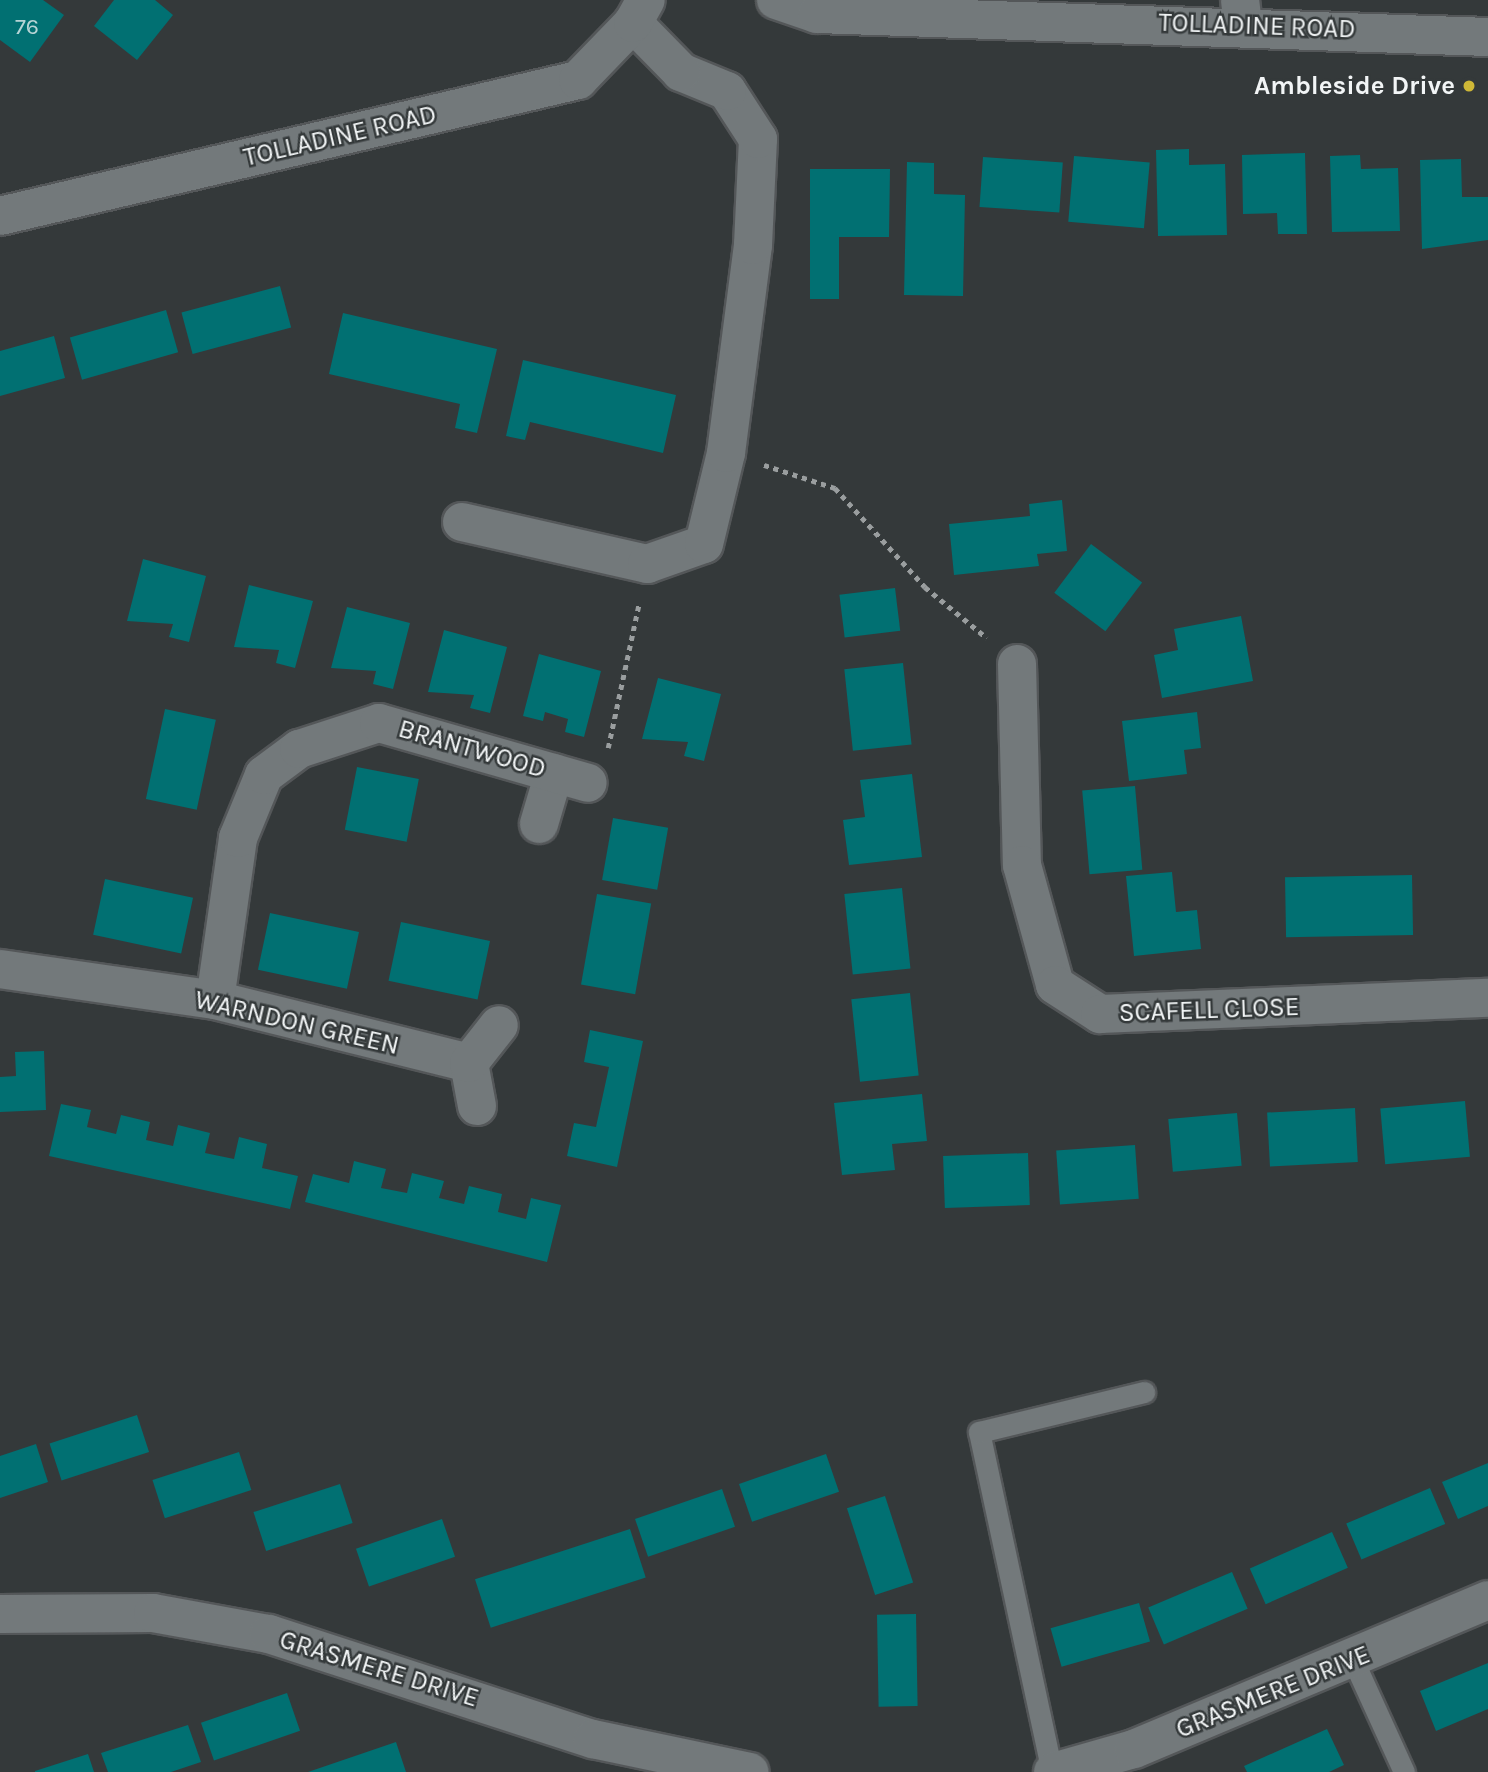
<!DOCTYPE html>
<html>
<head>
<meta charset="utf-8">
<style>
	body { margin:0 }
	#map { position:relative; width:1488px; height:1772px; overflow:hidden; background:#34393a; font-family:Karla,sans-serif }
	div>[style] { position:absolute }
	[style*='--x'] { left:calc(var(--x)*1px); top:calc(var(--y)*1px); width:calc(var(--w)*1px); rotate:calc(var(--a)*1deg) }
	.building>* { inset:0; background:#017072; transform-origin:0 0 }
	.path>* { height:4.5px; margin-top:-2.25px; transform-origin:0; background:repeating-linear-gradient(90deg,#9a9e9f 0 5px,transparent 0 10px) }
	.roads { filter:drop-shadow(2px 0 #545759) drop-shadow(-2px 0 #545759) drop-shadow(0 2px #545759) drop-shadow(0 -2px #545759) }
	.lane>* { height:21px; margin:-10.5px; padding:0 10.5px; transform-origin:10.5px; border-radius:10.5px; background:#73797b }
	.street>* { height:38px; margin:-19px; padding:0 19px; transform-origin:19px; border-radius:19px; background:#73797b }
	.secondary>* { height:38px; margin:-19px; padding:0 19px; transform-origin:19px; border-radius:19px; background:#73797b }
	.dots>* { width:19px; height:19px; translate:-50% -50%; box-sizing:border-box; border:4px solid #34393a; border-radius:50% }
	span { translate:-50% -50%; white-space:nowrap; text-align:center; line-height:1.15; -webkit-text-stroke:5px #34393a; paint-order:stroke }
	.number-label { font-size:23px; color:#b6d4d5 }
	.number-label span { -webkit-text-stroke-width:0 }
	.street-label { font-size:26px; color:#f2f5f6 }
	.poi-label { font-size:26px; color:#f2f5f6; font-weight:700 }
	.right { translate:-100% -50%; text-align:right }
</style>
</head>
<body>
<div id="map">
	<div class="building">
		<i style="clip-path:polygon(0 0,43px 0,64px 15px,30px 62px,0 40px)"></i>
		<i style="clip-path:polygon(114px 0,155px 0,173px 15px,137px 60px,94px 26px)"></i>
		<i style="clip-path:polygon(1189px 149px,1189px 165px,1225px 164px,1227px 235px,1158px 236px,1156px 150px)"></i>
		<i style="clip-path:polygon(1305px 153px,1307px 234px,1278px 234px,1277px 213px,1243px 214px,1242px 155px)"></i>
		<i style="clip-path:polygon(1360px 155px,1361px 169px,1398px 168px,1400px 231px,1332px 232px,1330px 156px)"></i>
		<i style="left:1074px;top:156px;width:76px;height:66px;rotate:5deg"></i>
		<i style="left:983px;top:157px;width:80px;height:50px;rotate:4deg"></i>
		<i style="clip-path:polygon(1461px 159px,1462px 197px,1488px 197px,1488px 240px,1422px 249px,1420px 160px)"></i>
		<i style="clip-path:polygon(907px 162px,934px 163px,934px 194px,965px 195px,963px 296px,904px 295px)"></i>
		<i style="clip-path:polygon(810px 169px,890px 169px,889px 237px,839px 237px,839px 299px,810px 299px)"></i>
		<i style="left:280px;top:286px;width:43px;height:102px;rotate:75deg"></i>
		<i style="left:166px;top:310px;width:44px;height:100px;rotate:74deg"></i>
		<i style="clip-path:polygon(343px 313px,497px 349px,477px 433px,455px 428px,460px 404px,329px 374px)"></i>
		<i style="clip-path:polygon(54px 336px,65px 378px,0 396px,0 351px)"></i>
		<i style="clip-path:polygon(523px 360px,676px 395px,663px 453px,530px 422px,525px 440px,506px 436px)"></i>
		<i style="clip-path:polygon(1062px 500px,1067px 551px,1037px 554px,1039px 566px,954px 575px,949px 524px,1030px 516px,1029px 504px)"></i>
		<i style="left:1091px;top:544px;width:64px;height:61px;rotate:37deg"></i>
		<i style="clip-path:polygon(143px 559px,206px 576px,189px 642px,169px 637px,173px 624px,127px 621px)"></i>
		<i style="clip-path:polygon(249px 585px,313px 601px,295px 668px,276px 663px,279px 650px,234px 647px)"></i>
		<i style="left:895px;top:588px;width:43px;height:56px;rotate:83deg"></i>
		<i style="clip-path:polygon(347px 607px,410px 623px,393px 689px,373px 684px,376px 671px,331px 668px)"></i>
		<i style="clip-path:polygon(1241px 616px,1253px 681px,1162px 698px,1154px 655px,1178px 650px,1174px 629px)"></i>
		<i style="clip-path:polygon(444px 630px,507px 647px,490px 713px,470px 708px,474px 695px,428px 692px)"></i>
		<i style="clip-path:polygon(539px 654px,601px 671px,584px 737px,565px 732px,568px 719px,545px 712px,543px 721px,523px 716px)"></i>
		<i style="left:903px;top:663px;width:82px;height:59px;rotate:84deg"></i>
		<i style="clip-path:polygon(658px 678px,721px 694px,704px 761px,684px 756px,688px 742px,642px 739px)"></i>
		<i style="left:165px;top:709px;width:52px;height:92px;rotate:12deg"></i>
		<i style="clip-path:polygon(1197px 712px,1201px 748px,1184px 750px,1187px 774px,1129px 781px,1122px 721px)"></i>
		<i style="left:357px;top:767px;width:63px;height:64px;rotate:11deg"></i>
		<i style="clip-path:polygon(912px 774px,922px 857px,849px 865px,843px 820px,865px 817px,860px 780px)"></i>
		<i style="left:1135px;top:786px;width:84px;height:53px;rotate:85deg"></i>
		<i style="left:613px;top:818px;width:56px;height:63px;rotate:10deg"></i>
		<i style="clip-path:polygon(1172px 872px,1176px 912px,1197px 910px,1201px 949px,1134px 956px,1126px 876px)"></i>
		<i style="left:1412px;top:875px;width:60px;height:127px;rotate:89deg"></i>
		<i style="left:105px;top:879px;width:90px;height:57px;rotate:12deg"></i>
		<i style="left:902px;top:888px;width:81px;height:58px;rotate:84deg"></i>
		<i style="left:597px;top:894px;width:55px;height:92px;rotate:10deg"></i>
		<i style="left:270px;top:913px;width:91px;height:58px;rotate:12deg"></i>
		<i style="left:401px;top:922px;width:91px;height:60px;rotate:12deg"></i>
		<i style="left:910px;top:993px;width:83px;height:59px;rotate:84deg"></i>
		<i style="clip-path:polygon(590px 1030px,643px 1041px,617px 1167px,567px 1156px,574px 1123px,596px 1127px,609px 1067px,584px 1062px)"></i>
		<i style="clip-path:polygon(44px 1051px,46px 1110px,0 1112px,0 1077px,16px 1076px,15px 1052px)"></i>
		<i style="clip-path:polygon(922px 1094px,927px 1141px,892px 1144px,895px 1170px,842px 1175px,834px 1103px)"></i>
		<i style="left:1465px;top:1101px;width:56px;height:85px;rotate:85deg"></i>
		<i style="clip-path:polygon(61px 1104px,91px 1110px,87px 1127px,116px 1134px,121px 1115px,150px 1122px,146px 1140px,173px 1146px,178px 1125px,210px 1133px,205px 1153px,234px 1159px,239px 1137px,267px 1144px,262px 1168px,298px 1176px,290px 1209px,49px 1156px)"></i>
		<i style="left:1355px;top:1108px;width:54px;height:88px;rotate:87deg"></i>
		<i style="left:1237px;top:1113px;width:53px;height:69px;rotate:85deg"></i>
		<i style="left:1135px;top:1145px;width:54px;height:79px;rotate:86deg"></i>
		<i style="left:1028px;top:1153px;width:52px;height:85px;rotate:88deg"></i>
		<i style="clip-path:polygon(354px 1161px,386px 1169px,381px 1188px,407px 1193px,412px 1173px,444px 1181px,439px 1198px,464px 1204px,469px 1186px,502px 1194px,498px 1212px,526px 1219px,531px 1198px,561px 1205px,547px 1262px,305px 1202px,313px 1174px,349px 1183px)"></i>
		<i style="left:137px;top:1415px;width:39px;height:92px;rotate:72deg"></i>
		<i style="clip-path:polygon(36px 1444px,48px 1482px,0 1498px,0 1456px)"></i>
		<i style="left:239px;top:1452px;width:40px;height:91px;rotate:72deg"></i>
		<i style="left:826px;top:1454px;width:40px;height:92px;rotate:71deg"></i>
		<i style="clip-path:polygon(1488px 1463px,1488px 1506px,1458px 1519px,1442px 1482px)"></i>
		<i style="left:340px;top:1484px;width:41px;height:91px;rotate:72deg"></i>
		<i style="left:1430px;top:1488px;width:39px;height:91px;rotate:67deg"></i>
		<i style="left:722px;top:1489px;width:40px;height:92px;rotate:71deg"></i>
		<i style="left:885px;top:1496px;width:91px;height:40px;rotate:72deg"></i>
		<i style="left:442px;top:1519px;width:40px;height:91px;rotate:71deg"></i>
		<i style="left:630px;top:1529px;width:51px;height:163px;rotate:72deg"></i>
		<i style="left:1332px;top:1532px;width:39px;height:90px;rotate:66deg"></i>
		<i style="left:1232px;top:1572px;width:40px;height:91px;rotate:67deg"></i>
		<i style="left:1139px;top:1603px;width:40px;height:92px;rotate:74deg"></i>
		<i style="left:916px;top:1614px;width:92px;height:39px;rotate:89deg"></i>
		<i style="clip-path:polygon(1488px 1663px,1488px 1709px,1436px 1731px,1420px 1691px)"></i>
		<i style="left:287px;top:1693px;width:40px;height:91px;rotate:71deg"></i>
		<i style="clip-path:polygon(188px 1725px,201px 1762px,171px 1772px,108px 1772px,101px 1753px)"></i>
		<i style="clip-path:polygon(1327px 1729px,1344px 1765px,1329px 1772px,1247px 1772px,1244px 1766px)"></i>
		<i style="clip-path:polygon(396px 1742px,406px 1772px,308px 1772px)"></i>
		<i style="clip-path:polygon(88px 1754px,94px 1772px,35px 1772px,35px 1771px)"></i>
	</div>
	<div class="path">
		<i style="--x:764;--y:465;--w:75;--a:17.9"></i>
		<i style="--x:835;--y:488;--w:134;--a:47.7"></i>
		<i style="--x:925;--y:587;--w:80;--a:39.4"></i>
		<i style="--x:608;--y:748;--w:148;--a:-77.9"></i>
	</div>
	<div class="roads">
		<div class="lane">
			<i style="--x:1353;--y:1660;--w:123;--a:65.5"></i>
			<i style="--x:1052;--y:1772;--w:348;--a:-102.1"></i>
			<i style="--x:979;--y:1432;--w:170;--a:-13.6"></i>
		</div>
		<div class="street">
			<i style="--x:1240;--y:0;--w:24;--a:83"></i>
			<i style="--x:462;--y:522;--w:190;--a:12.8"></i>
			<i style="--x:647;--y:564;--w:60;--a:-19.3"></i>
			<i style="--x:704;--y:544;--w:94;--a:-76.4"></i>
			<i style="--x:726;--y:453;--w:210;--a:-82.6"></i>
			<i style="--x:753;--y:245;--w:106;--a:-87.3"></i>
			<i style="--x:758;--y:139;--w:57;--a:-122.9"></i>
			<i style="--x:727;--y:91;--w:50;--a:-157.6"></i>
			<i style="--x:681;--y:72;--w:69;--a:-134.4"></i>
			<i style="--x:1017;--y:664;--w:201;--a:88.6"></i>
			<i style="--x:1022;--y:865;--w:124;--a:74.6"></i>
			<i style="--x:1055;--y:985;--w:54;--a:32.8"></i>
			<i style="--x:1100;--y:1014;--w:388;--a:-2.4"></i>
			<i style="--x:539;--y:824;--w:53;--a:-73.6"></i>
			<i style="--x:0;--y:969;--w:217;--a:8.2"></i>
			<i style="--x:215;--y:1000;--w:262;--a:13.9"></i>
			<i style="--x:215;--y:1000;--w:164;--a:-81.9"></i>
			<i style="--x:238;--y:838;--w:68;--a:-67.6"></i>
			<i style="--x:264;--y:775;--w:44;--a:-36.6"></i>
			<i style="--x:299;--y:749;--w:84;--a:-18"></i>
			<i style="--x:379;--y:723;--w:217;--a:16"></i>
			<i style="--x:477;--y:1106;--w:44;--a:-100.5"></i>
			<i style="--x:469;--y:1063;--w:48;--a:-51.7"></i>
			<i style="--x:0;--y:1614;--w:153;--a:-0.4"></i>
			<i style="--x:153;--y:1613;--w:118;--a:10.3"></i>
			<i style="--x:269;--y:1634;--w:341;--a:18"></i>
			<i style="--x:593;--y:1739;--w:160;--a:11.9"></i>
			<i style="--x:1053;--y:1772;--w:84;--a:-15.9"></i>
			<i style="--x:1134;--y:1749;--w:384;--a:-22.8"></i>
		</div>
		<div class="secondary">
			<i style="--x:776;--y:0;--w:43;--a:18.9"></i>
			<i style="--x:817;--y:14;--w:671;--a:1.96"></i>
			<i style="--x:0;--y:216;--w:594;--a:-13.24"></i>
			<i style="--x:578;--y:80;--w:79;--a:-46"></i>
			<i style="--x:633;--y:23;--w:26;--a:-61"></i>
		</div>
	</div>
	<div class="dots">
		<i style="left:1469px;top:86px;background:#cfb837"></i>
	</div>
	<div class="number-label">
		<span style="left:27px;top:27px">76</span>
	</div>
	<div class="street-label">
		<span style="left:1257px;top:26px;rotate:2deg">TOLLADINE ROAD</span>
		<span style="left:340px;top:136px;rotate:-13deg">TOLLADINE ROAD</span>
		<span style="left:472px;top:749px;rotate:16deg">BRANTWOOD</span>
		<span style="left:1209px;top:1010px;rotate:-2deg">SCAFELL CLOSE</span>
		<span style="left:297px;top:1023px;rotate:13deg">WARNDON GREEN</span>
		<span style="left:379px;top:1669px;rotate:17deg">GRASMERE DRIVE</span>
		<span style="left:1273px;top:1692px;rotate:-22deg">GRASMERE DRIVE</span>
	</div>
	<div class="poi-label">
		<span class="right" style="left:1455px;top:86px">Ambleside Drive</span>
	</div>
</div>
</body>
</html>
